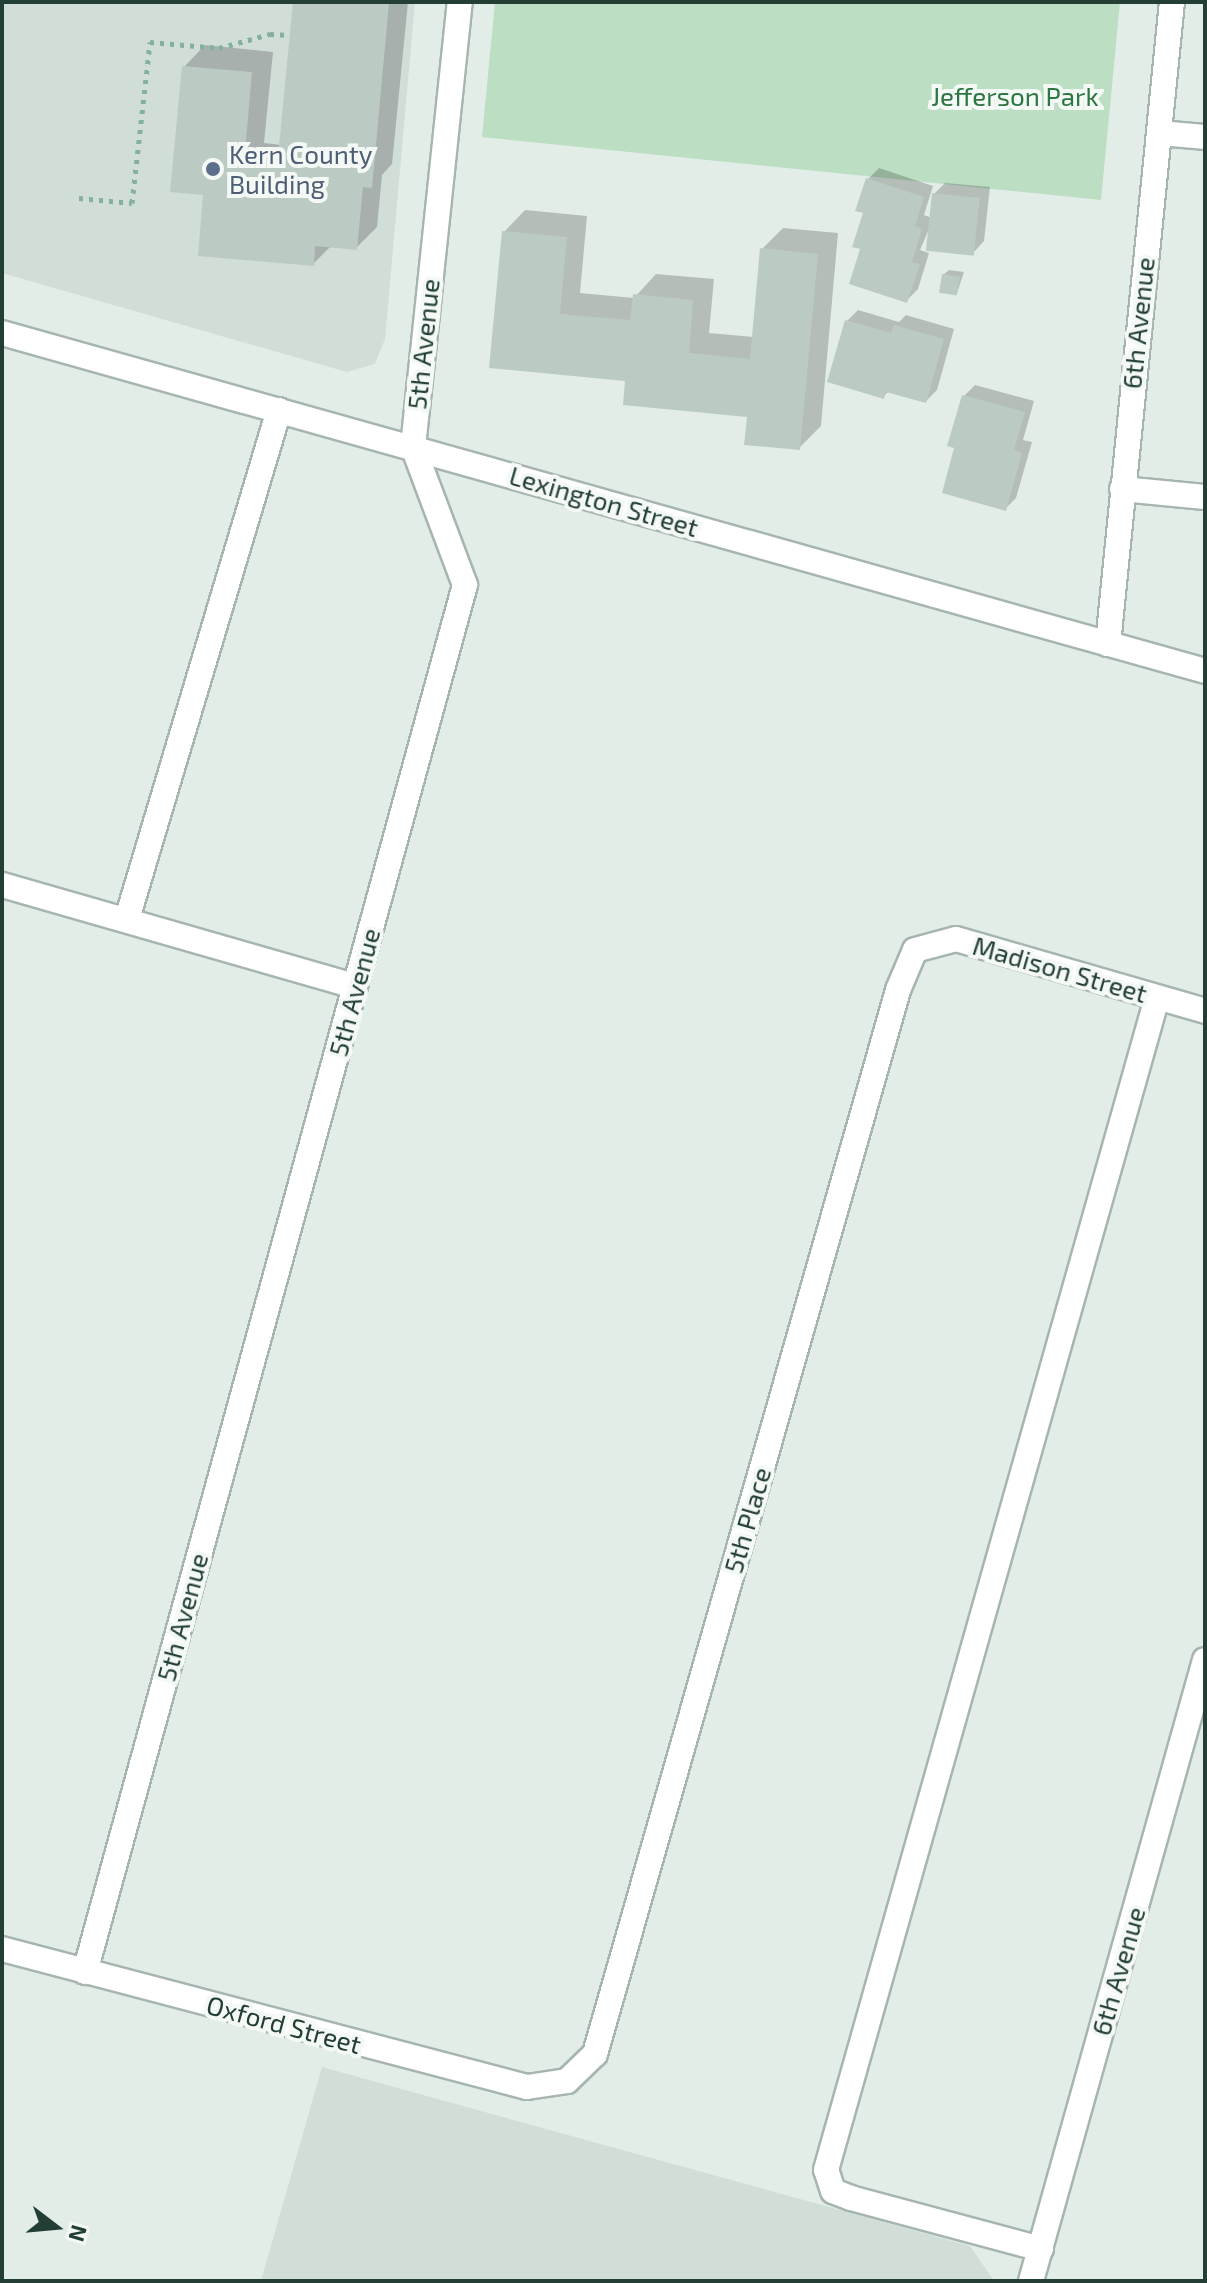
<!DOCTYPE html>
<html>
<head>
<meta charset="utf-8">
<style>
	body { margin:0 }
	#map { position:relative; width:1207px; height:2283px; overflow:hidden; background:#e3ede8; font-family:"Exo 2",sans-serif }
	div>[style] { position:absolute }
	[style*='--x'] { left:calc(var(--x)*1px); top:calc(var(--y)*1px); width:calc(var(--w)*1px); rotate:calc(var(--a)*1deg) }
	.built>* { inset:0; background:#d1ddd7 }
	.green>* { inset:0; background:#bcdec2 }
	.shadow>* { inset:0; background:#0003 }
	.building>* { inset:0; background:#bbcbc3; transform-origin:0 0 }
	.path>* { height:5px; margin-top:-2.5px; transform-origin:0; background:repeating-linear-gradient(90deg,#83b19e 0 4px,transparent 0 10px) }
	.roads { filter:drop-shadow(2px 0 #a6b5af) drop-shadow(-2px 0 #a6b5af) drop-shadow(0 2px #a6b5af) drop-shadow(0 -2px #a6b5af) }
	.minor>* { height:24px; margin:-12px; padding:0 12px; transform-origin:12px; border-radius:12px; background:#fff }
	.dots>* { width:22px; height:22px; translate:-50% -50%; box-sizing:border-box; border:4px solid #f4f9f6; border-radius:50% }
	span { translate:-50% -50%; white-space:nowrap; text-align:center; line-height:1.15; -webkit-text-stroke:8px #f4f9f6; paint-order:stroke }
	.park-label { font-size:26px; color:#2c7642 }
	.service-label { font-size:26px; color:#4e5e75 }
	.left { translate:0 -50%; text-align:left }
	.street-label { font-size:26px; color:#233f35 }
	.frame { position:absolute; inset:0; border:4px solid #233f35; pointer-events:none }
	.north { position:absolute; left:16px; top:2187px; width:80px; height:80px; -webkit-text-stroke:6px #f4f9f6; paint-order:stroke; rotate:106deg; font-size:22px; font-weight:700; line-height:32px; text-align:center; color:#233f35 }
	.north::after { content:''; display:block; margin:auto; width:28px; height:36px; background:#233f35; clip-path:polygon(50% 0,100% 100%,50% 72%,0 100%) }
</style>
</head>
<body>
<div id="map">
	<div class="built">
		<i style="clip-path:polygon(2px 2px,415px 2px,385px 339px,375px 364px,347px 372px,2px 273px)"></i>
		<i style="clip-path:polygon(322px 2067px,970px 2246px,994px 2281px,261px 2281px)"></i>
	</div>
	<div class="green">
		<i style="clip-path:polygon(495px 2px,1120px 2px,1101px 200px,482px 137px)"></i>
	</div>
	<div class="shadow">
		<i style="clip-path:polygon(295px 2px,408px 2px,392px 164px,382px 175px,377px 227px,356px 248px,331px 246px,313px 264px,205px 193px,184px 67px,205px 45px,273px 52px,264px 143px,281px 145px)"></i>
		<i style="clip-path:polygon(879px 168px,933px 186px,924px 215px,932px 218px,934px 194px,945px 183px,990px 187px,984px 241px,973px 253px,929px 229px,920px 250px,929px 253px,918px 289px,907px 300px,863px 248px,868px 179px)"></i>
		<i style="clip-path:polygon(525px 210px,587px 216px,580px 293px,634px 298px,656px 274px,714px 279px,709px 333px,754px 337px,762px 249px,783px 228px,838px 233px,821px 426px,799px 448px,749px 415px,627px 379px,492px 367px,504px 232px)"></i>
		<i style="clip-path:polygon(949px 270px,964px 272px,957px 293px,943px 275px)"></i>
		<i style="clip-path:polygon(858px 310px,899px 322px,906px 315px,954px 329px,937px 390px,926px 401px,890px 390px,884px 396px,847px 321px)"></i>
		<i style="clip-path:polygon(975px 385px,1034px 401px,1023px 440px,1032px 442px,1016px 498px,1005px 509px,964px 396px)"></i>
	</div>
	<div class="building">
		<i style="clip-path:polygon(293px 2px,389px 3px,372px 188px,363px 187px,357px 250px,315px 246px,314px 266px,198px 256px,203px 195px,170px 192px,182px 66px,252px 72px,244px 164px,277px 167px)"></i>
		<i style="clip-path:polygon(866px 178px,924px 197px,915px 226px,922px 229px,912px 262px,920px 264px,907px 303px,849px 284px,860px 249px,852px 247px,863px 213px,855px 211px)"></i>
		<i style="left:932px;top:193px;width:48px;height:58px;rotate:6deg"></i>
		<i style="clip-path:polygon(502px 231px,567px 237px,560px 314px,630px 320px,633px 294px,693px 300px,689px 353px,750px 359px,760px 248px,818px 254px,800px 450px,744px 445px,747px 417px,623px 405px,625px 381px,489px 368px)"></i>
		<i style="left:942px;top:274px;width:18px;height:19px;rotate:9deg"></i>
		<i style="clip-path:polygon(845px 320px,891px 333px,894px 325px,944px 339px,926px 403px,886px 392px,884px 399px,827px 382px)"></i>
		<i style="clip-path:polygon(962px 395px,1025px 412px,1014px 450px,1022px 453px,1006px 511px,942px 493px,954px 448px,947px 446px)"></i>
	</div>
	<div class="path">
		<i style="--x:79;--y:198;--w:53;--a:5.4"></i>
		<i style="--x:132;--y:203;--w:162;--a:-83.6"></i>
		<i style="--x:150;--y:42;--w:69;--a:5"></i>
		<i style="--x:219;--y:48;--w:53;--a:-15.4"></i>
		<i style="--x:270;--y:34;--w:20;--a:3"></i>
	</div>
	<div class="roads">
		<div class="minor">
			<i style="--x:1160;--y:133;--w:45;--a:5.1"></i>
			<i style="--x:2;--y:333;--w:1250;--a:15.69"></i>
			<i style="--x:1122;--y:489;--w:83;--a:5.5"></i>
			<i style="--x:1108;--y:644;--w:645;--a:-84.31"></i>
			<i style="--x:2;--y:885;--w:367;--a:16"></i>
			<i style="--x:127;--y:919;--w:531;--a:-73.37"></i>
			<i style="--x:2;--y:1949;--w:543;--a:14.73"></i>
			<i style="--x:527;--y:2087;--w:40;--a:-8.5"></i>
			<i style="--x:567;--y:2081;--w:39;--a:-44"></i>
			<i style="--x:595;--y:2054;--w:1106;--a:-74.1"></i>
			<i style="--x:898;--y:990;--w:43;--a:-67"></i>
			<i style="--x:915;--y:950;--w:42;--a:-15"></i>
			<i style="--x:956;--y:939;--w:259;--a:16.1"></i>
			<i style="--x:85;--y:1972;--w:1438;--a:-74.68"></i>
			<i style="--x:465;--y:585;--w:147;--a:-110.6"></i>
			<i style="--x:413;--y:447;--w:447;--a:-84"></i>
			<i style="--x:1041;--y:2249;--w:197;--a:-165"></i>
			<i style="--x:851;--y:2198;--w:19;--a:-159"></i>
			<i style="--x:833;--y:2191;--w:22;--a:-108"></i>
			<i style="--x:826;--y:2170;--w:1218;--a:-74.23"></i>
			<i style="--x:1031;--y:2281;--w:645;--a:-74.35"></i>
		</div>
	</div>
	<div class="dots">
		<i style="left:213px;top:169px;background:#5c6f8a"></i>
	</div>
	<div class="park-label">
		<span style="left:1015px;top:96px">Jefferson Park</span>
	</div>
	<div class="service-label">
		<span class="left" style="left:229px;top:169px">Kern County<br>Building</span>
	</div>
	<div class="street-label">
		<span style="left:1138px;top:323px;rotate:-84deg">6th Avenue</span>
		<span style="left:423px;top:344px;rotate:-84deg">5th Avenue</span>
		<span style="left:604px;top:501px;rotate:16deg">Lexington Street</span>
		<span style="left:1060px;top:969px;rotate:16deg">Madison Street</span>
		<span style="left:354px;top:992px;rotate:-75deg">5th Avenue</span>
		<span style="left:747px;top:1520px;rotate:-74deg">5th Place</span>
		<span style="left:182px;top:1617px;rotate:-75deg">5th Avenue</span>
		<span style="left:1118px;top:1971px;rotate:-74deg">6th Avenue</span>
		<span style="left:284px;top:2024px;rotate:15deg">Oxford Street</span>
	</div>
	<div class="frame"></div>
	<div class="north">N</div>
</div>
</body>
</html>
